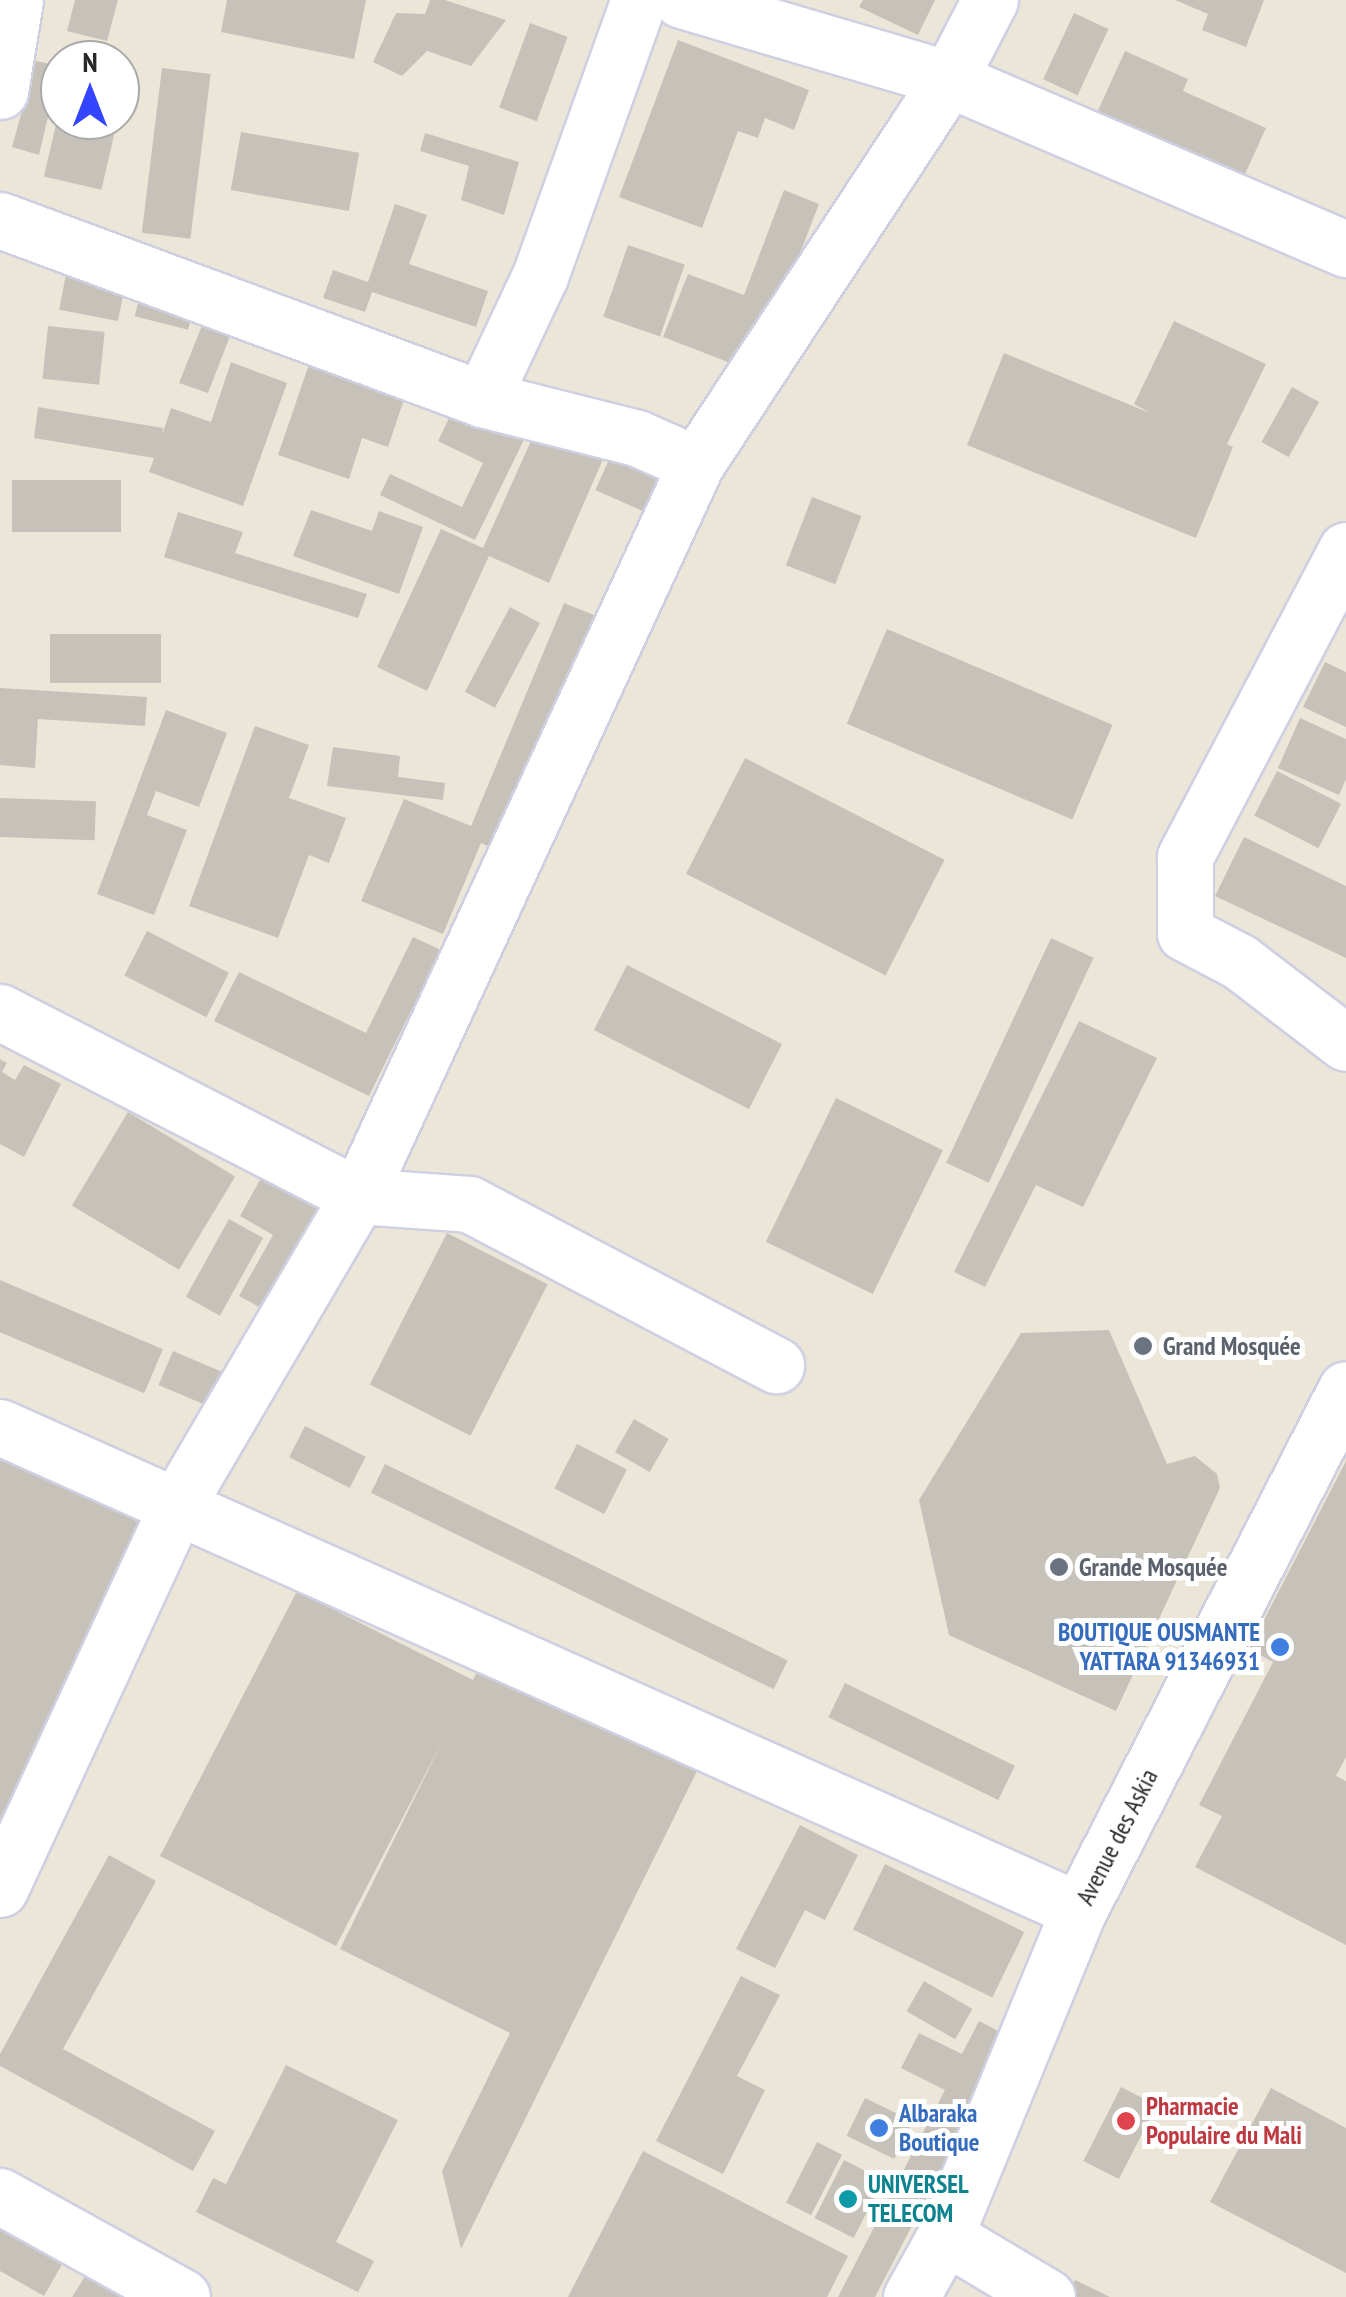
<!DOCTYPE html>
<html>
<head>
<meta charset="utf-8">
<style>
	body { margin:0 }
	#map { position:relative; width:1346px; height:2297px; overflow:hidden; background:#ece6d9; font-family:"PT Sans Narrow",sans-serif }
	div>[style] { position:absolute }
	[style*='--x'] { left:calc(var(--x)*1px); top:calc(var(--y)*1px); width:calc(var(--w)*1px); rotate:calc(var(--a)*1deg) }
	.building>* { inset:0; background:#c7c2b9; transform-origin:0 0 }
	.roads { filter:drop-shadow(2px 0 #ced0e2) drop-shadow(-2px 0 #ced0e2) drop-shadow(0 2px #ced0e2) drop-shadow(0 -2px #ced0e2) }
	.minor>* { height:55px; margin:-27.5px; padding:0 27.5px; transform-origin:27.5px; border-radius:27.5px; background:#fff }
	.dots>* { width:28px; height:28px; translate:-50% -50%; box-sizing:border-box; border:5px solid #fff; border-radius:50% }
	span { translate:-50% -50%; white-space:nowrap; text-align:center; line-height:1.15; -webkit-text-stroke:10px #fff; paint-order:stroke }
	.worship-label { font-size:25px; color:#5b616d; font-weight:700 }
	.left { translate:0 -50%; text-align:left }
	.shop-label { font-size:25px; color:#366cbe; font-weight:700 }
	.right { translate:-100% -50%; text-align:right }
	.street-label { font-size:25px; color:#282828 }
	.health-label { font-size:25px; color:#be3a42; font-weight:700 }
	.culture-label { font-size:25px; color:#0d838f; font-weight:700 }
	.north { position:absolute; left:40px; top:40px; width:100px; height:100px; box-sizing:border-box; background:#fff; border:2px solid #a9a9a9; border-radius:50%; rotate:0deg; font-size:28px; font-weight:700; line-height:40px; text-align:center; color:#282828 }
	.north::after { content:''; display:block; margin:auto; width:35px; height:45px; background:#3345ff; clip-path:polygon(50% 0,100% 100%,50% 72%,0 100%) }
</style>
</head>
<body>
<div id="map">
	<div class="building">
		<i style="clip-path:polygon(75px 0,118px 0,107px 41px,67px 31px)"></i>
		<i style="clip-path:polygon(227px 0,366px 0,354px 59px,221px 32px)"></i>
		<i style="clip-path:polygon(430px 0,445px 0,506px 20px,471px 66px,427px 51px,402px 76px,373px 62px,396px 13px,425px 14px)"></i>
		<i style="clip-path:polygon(863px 0,935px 0,918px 35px,859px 7px)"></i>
		<i style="clip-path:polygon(1175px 0,1264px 0,1246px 47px,1202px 30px,1208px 14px)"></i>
		<i style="left:1074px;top:13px;width:38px;height:73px;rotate:25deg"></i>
		<i style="left:530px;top:23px;width:40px;height:90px;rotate:20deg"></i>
		<i style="clip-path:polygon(678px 40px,809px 90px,794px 130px,765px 118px,758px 138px,738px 131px,702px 228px,619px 197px)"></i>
		<i style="clip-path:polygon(1125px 51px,1188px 79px,1183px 91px,1266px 128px,1242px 181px,1096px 115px)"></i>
		<i style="clip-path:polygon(36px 61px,60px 66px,39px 155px,12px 147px)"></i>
		<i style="left:162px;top:68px;width:49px;height:166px;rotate:7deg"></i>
		<i style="left:57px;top:120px;width:59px;height:58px;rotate:13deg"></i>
		<i style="left:241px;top:132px;width:120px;height:59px;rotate:10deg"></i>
		<i style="clip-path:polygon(425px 133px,519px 162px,504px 215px,461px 200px,469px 166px,420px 151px)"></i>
		<i style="clip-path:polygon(784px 190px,819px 204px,754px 372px,663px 337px,688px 274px,744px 295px)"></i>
		<i style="clip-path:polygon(395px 204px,427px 215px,409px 264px,488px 291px,476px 327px,372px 292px,365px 312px,323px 298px,333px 270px,368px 282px)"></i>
		<i style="left:73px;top:238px;width:60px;height:73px;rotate:11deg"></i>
		<i style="left:628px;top:245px;width:60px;height:76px;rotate:19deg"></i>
		<i style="left:148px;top:263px;width:55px;height:55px;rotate:14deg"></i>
		<i style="clip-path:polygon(219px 283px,232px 331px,208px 393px,179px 383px)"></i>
		<i style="clip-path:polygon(1174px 321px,1266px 364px,1227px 444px,1233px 447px,1196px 538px,967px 445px,1004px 353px,1150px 413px,1134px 404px)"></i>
		<i style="left:48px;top:326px;width:57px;height:53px;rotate:6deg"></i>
		<i style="clip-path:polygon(322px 326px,418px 358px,388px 447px,362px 438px,349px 479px,278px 455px)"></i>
		<i style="clip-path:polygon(231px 362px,287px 383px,243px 506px,149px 472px,154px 458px,34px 438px,38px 407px,163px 428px,162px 435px,171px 408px,211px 422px)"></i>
		<i style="clip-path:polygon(468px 379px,537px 413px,475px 540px,380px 495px,390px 474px,462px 507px,483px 463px,438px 441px)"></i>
		<i style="left:1292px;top:387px;width:31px;height:63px;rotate:29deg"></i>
		<i style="clip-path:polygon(547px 405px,614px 434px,549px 583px,489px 556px,427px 691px,377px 667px,441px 529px,483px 548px)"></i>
		<i style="left:619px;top:437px;width:72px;height:58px;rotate:24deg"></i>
		<i style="left:12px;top:480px;width:109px;height:52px"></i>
		<i style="left:812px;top:497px;width:53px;height:73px;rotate:21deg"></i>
		<i style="clip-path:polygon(311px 510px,372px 531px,379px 511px,423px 527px,399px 594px,293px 556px)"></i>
		<i style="clip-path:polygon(178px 512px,243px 532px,235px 553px,367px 594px,358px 618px,164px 557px)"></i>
		<i style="clip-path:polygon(564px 603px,604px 619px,506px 854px,481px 843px,443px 934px,361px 901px,404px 799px,471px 826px)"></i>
		<i style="left:510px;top:607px;width:34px;height:96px;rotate:28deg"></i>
		<i style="left:887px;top:629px;width:245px;height:103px;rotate:23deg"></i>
		<i style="left:161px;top:634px;width:49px;height:111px;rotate:90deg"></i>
		<i style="clip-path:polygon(1325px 662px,1346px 672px,1346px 727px,1303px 707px)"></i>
		<i style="clip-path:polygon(0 688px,147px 697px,145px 726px,38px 719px,35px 768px,0 765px)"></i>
		<i style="clip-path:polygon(166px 710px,227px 733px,199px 807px,156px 791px,147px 815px,187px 830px,154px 915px,97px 894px)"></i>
		<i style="clip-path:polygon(1300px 718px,1346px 739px,1346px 779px,1339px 795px,1278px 768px)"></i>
		<i style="clip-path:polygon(255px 726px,309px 745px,289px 798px,346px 818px,329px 863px,309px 855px,278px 938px,189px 906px)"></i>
		<i style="clip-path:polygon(333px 747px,400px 756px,398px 777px,445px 783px,443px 800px,327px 786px)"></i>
		<i style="left:745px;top:758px;width:224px;height:130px;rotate:27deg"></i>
		<i style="left:1277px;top:771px;width:72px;height:50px;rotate:27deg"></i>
		<i style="left:0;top:798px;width:96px;height:39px;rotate:2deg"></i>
		<i style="clip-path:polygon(1244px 837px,1346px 886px,1346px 958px,1215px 896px)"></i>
		<i style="left:147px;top:931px;width:92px;height:50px;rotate:27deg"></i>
		<i style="clip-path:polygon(413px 937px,441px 950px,369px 1096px,214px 1021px,239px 972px,366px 1033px)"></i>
		<i style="left:1051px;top:938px;width:47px;height:248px;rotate:25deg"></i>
		<i style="left:627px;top:965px;width:174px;height:73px;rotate:27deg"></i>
		<i style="clip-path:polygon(1079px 1021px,1157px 1058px,1083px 1207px,1036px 1185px,985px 1287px,954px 1272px)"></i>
		<i style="clip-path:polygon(0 1059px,7px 1063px,2px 1072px,15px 1080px,24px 1065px,61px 1084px,24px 1157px,0 1144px)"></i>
		<i style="left:836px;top:1098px;width:119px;height:160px;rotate:26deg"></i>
		<i style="left:128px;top:1112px;width:125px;height:109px;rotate:31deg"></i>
		<i style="clip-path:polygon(266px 1169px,340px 1210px,279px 1318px,239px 1296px,273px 1235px,240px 1216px)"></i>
		<i style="left:229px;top:1219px;width:39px;height:89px;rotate:29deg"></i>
		<i style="left:447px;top:1233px;width:113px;height:170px;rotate:27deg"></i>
		<i style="left:0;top:1280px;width:177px;height:48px;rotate:23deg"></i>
		<i style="clip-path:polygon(1109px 1330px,1167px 1464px,1195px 1456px,1217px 1474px,1220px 1488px,1116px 1711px,949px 1635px,919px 1500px,1021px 1333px)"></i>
		<i style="left:173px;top:1351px;width:74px;height:37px;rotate:23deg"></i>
		<i style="left:634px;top:1419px;width:40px;height:38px;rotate:30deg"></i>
		<i style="left:305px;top:1426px;width:68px;height:35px;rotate:27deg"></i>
		<i style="left:577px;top:1444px;width:56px;height:50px;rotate:27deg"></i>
		<i style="clip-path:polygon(0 1445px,153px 1521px,0 1827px)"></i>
		<i style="clip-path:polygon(1346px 1461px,1346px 1757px,1336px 1776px,1346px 1781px,1346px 1945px,1195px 1867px,1222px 1816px,1199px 1805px,1273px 1662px,1249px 1649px)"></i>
		<i style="left:385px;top:1464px;width:448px;height:32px;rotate:26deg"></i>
		<i style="clip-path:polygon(297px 1591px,473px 1680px,486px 1653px,703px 1759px,461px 2249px,442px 2171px,510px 2033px,340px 1949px,442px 1742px,336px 1946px,160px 1856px)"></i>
		<i style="left:845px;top:1683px;width:189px;height:38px;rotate:26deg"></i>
		<i style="clip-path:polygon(800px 1825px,858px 1855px,825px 1920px,805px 1910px,775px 1968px,736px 1949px)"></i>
		<i style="clip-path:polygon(109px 1855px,156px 1881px,63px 2049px,215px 2131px,193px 2171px,0 2066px,0 2054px)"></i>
		<i style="left:885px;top:1864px;width:155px;height:73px;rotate:26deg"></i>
		<i style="clip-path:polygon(741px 1976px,780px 1995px,737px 2076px,765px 2090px,723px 2174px,656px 2141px)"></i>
		<i style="left:924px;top:1981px;width:56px;height:35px;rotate:30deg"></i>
		<i style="clip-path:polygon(979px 2021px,1010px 2037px,875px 2297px,838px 2297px,945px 2090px,901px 2068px,919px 2033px,962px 2054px)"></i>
		<i style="clip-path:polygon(286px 2065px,398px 2120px,336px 2242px,374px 2261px,358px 2292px,196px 2212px,213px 2178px,226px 2184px)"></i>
		<i style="left:1121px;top:2087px;width:40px;height:83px;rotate:27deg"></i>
		<i style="clip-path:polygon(1271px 2088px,1346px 2128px,1346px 2273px,1210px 2202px)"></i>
		<i style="left:865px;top:2098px;width:53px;height:42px;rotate:26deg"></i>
		<i style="left:817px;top:2142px;width:28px;height:68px;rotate:27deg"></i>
		<i style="clip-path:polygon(643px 2151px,848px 2256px,827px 2297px,568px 2297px)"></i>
		<i style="left:844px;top:2160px;width:44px;height:65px;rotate:27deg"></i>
		<i style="clip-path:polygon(0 2222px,65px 2259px,44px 2296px,0 2271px)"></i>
		<i style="clip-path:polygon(98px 2256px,165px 2297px,72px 2297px)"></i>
		<i style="clip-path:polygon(1075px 2280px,1110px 2297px,1067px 2297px)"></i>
	</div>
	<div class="roads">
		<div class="minor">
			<i style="--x:681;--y:0;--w:279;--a:16.4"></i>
			<i style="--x:949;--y:79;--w:432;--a:23.2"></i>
			<i style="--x:0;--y:91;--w:92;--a:-80.6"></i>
			<i style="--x:0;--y:220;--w:514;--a:20.37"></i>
			<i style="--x:482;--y:399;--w:160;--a:14.1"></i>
			<i style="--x:637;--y:438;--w:64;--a:23.8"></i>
			<i style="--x:482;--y:399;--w:136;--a:-64.8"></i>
			<i style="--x:540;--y:276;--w:293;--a:-70.3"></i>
			<i style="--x:1346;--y:550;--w:347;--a:117.7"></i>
			<i style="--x:1185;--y:857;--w:76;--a:90"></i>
			<i style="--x:1185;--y:933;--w:62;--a:27.8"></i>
			<i style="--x:1240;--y:962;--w:133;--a:37.4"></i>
			<i style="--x:0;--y:1012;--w:403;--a:27.2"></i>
			<i style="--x:358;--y:1196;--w:111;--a:4.1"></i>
			<i style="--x:469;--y:1204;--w:347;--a:27.7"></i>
			<i style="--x:0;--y:1427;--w:1182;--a:24.12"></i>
			<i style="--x:0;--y:1889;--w:425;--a:-65.2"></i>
			<i style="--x:178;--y:1503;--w:356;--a:-59.6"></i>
			<i style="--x:358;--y:1196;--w:806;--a:-65.21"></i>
			<i style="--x:696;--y:464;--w:461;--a:-56.7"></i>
			<i style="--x:949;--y:79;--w:89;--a:-62.6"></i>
			<i style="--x:0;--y:2196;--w:208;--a:29"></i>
			<i style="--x:945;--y:2236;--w:119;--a:30.9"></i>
			<i style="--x:911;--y:2297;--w:70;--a:-60.9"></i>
			<i style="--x:945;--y:2236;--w:352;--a:-67.7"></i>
			<i style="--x:1079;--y:1910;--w:585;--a:-62.87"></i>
		</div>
	</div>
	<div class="dots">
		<i style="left:1143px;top:1346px;background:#6b7280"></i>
		<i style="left:1059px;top:1567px;background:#6b7280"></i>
		<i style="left:1280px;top:1647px;background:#3f7fe0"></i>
		<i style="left:1126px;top:2121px;background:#e0444e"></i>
		<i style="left:879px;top:2128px;background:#3f7fe0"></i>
		<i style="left:848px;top:2199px;background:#0f9aa8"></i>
	</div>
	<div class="worship-label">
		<span class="left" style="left:1163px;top:1346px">Grand Mosquée</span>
		<span class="left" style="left:1079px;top:1567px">Grande Mosquée</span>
	</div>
	<div class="shop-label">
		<span class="right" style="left:1260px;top:1647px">BOUTIQUE OUSMANTE<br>YATTARA 91346931</span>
		<span class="left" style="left:899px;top:2128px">Albaraka<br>Boutique</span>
	</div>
	<div class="street-label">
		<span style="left:1117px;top:1837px;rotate:-63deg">Avenue des Askia</span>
	</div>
	<div class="health-label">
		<span class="left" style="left:1146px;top:2121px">Pharmacie<br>Populaire du Mali</span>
	</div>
	<div class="culture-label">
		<span class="left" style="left:868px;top:2199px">UNIVERSEL<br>TELECOM</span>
	</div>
	<div class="north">N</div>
</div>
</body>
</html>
